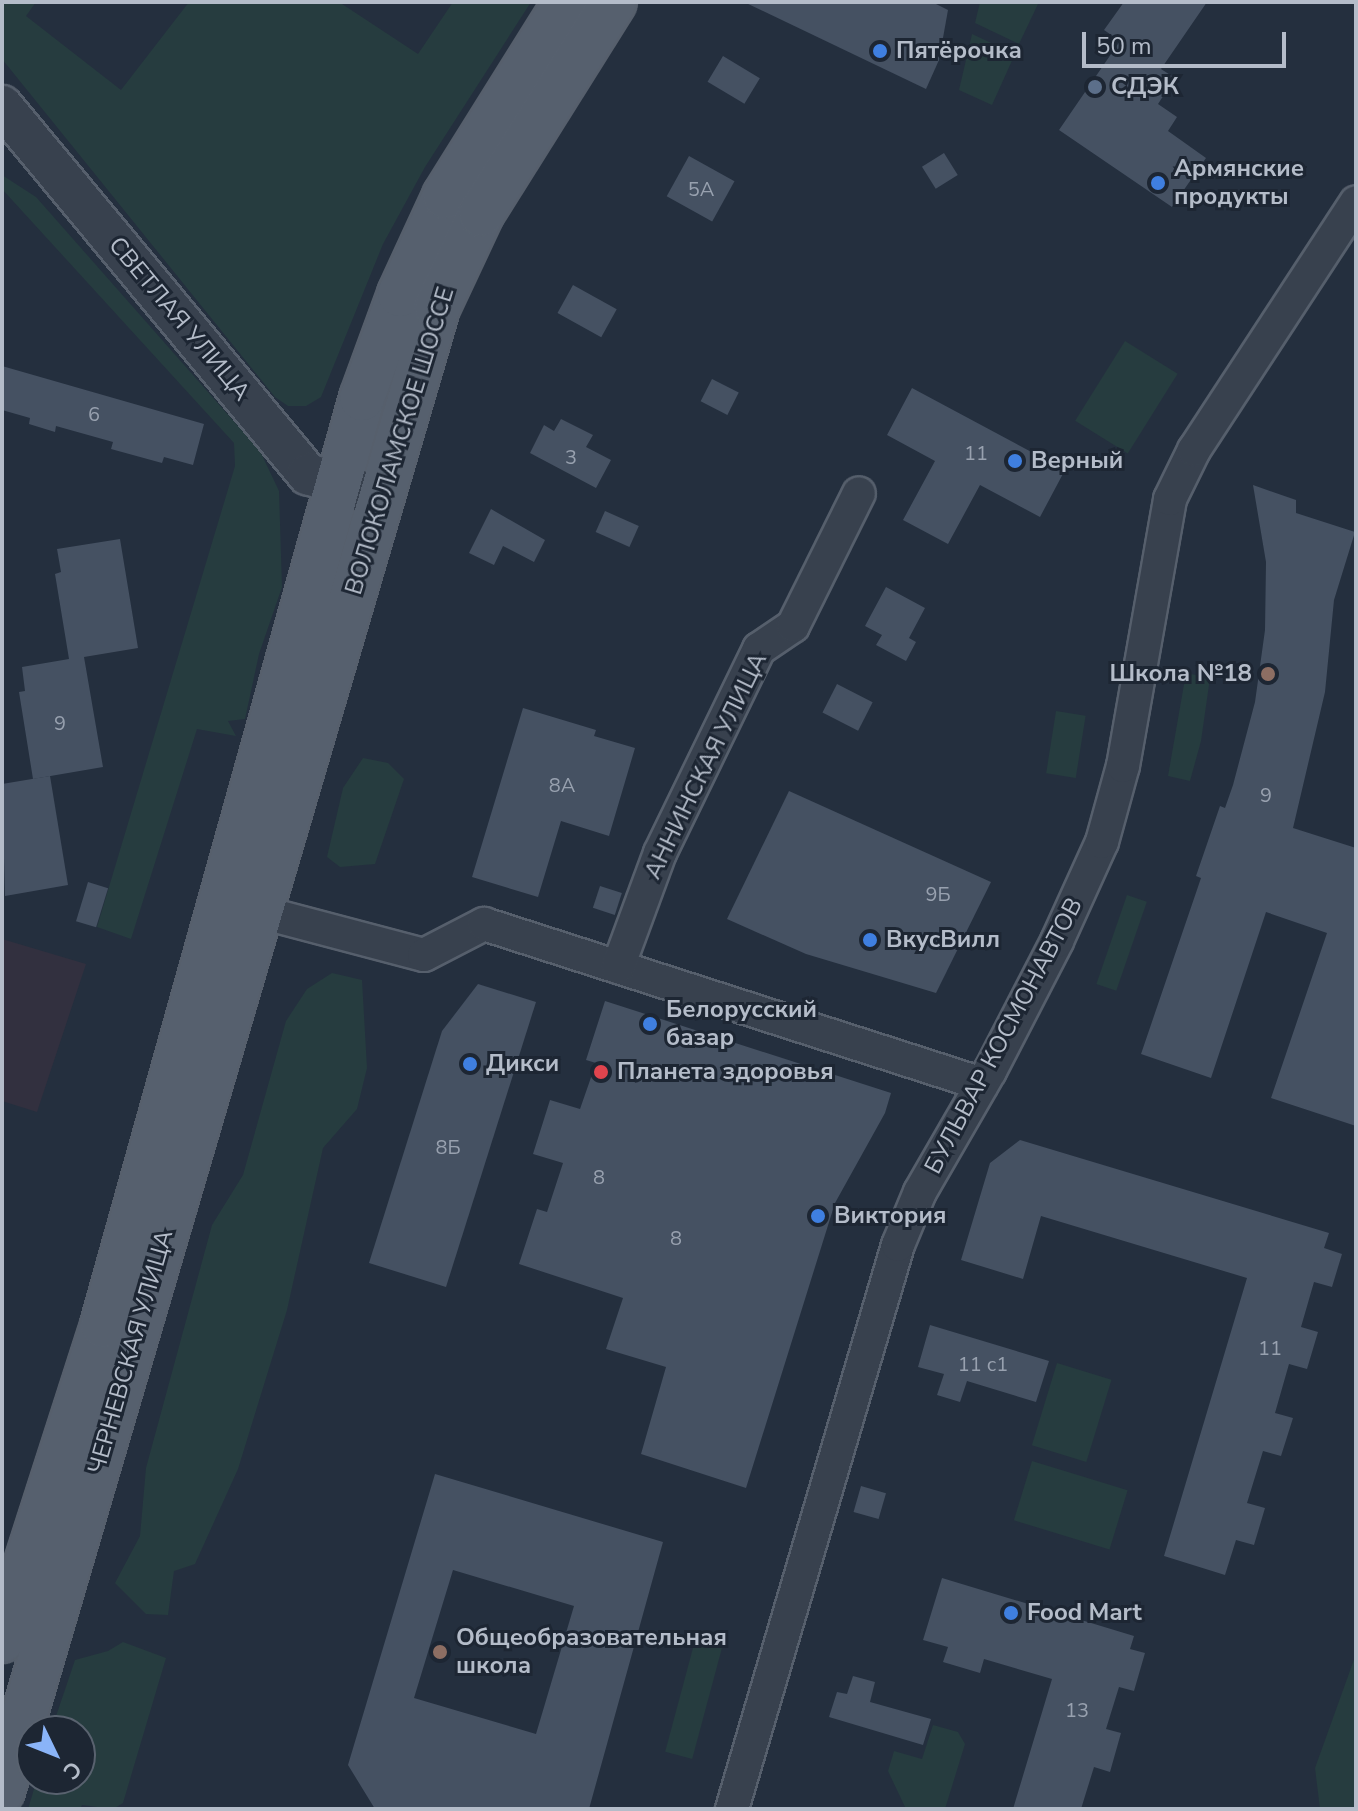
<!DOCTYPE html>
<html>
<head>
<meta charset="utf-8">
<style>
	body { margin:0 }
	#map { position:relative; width:1358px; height:1811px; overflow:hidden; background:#242f3e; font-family:"Nunito Sans",sans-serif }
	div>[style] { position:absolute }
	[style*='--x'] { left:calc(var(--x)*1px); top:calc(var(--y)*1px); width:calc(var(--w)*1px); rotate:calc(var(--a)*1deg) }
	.medical>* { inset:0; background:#32303f }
	.green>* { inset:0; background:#263c3f; transform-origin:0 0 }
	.building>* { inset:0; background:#455162; transform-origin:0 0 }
	.roads { filter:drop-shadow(2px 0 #565f6c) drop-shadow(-2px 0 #565f6c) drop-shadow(0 2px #565f6c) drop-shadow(0 -2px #565f6c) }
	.minor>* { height:32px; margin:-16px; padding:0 16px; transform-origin:16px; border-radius:16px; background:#38414e }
	.tertiary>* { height:40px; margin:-20px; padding:0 20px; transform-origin:20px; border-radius:20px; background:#38414e }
	.primary>* { height:44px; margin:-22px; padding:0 22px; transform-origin:22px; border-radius:22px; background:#56606e }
	.dots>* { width:22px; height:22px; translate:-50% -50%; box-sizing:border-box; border:4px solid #1d2633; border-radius:50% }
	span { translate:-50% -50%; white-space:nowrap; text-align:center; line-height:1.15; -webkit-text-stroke:6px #1d2633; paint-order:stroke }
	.number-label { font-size:20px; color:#98a1af }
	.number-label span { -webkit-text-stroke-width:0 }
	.poi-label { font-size:24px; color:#b4bcc9; font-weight:700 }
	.left { translate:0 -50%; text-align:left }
	.right { translate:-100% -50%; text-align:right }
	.street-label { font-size:24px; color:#b4bcc9 }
	.frame { position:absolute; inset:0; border:4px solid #b4bcc9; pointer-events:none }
	.north { position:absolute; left:16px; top:1715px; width:80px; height:80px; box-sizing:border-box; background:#1d2633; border:2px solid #59626f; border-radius:50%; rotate:133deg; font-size:22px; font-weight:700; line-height:32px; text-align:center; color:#b4bcc9 }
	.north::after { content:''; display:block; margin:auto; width:28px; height:36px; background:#8ab4f8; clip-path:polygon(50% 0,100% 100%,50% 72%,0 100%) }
	.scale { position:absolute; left:1082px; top:32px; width:204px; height:36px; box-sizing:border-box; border:4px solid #b4bcc9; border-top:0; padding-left:10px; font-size:24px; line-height:28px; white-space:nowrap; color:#b4bcc9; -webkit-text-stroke:6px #1d2633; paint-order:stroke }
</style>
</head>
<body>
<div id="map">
	<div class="medical">
		<i style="clip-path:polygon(2px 939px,86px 964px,37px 1112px,2px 1101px)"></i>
	</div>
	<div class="green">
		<i style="clip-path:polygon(2px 2px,36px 2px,26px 16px,121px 90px,189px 2px,339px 2px,418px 54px,453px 2px,531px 2px,425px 167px,383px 244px,321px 397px,306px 406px,288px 406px,275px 397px,2px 59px)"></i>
		<i style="clip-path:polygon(980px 2px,1034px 2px,1038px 4px,1019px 44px,975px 23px)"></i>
		<i style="clip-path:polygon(972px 34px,1015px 54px,992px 105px,959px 90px)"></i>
		<i style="clip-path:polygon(2px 175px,36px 197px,260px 451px,279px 491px,282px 587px,259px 654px,245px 719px,228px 721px,236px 736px,197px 729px,131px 939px,97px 927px,235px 466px,234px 443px,2px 189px)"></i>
		<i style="left:1125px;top:341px;width:62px;height:94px;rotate:32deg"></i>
		<i style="clip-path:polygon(1186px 673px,1210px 678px,1201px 741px,1190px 781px,1168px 776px)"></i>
		<i style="left:1056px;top:711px;width:30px;height:63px;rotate:9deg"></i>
		<i style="clip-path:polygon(363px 758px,388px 763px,404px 779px,375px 864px,340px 867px,327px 857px,343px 788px)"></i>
		<i style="left:1127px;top:895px;width:21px;height:94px;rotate:19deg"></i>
		<i style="clip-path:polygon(332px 973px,362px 980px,367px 1068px,357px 1109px,323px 1148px,287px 1310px,238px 1469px,195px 1564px,174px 1571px,168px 1615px,146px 1614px,115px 1583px,140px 1536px,146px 1468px,212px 1225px,243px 1175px,286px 1021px,307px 989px)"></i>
		<i style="left:1057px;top:1363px;width:57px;height:86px;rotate:17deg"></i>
		<i style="left:1032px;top:1461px;width:100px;height:62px;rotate:17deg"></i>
		<i style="left:697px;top:1633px;width:28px;height:123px;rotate:15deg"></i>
		<i style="clip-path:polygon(123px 1642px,166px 1658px,123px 1803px,113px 1809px,82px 1805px,80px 1809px,28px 1809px,37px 1779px,80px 1779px,80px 1731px,51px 1731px,75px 1660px,108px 1651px)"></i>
		<i style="clip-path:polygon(1356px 1654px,1356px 1809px,1320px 1809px,1315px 1768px)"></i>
		<i style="clip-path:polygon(933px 1725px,958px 1732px,965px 1744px,945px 1809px,906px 1809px,888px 1771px,894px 1751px,922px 1759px)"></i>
	</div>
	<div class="building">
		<i style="clip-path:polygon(744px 2px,932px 2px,948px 10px,939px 60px,926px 89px)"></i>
		<i style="clip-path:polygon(1124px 2px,1207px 2px,1161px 69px,1175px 78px,1158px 104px,1177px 117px,1168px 131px,1206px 158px,1172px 207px,1059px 130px,1120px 41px,1104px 30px)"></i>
		<i style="left:723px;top:56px;width:43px;height:30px;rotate:31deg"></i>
		<i style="left:944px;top:153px;width:26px;height:26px;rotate:58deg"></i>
		<i style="left:689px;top:156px;width:52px;height:46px;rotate:29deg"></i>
		<i style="left:573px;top:285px;width:50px;height:32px;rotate:29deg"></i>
		<i style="clip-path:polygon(2px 366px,204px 424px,193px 465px,164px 457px,162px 463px,111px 449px,113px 442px,56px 426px,55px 432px,29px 424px,30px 418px,2px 410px)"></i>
		<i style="left:712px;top:379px;width:30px;height:25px;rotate:27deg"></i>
		<i style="clip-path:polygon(912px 388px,1065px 470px,1040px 517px,980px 485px,948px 544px,903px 520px,935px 461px,887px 435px)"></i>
		<i style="clip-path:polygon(561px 419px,593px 435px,586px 447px,611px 460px,596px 488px,530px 453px,544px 425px,554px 431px)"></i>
		<i style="clip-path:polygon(1253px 485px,1296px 500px,1296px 513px,1355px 532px,1334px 600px,1325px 692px,1293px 828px,1356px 848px,1356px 1126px,1271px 1098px,1327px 933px,1266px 912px,1211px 1078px,1141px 1054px,1201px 878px,1196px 876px,1220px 806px,1225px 808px,1233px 785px,1255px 702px,1265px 630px,1266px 562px)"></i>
		<i style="clip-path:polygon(491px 509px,545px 540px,534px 562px,503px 546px,494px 565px,469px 553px)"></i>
		<i style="left:605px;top:511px;width:37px;height:23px;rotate:24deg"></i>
		<i style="clip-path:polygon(120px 539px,138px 648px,84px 657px,103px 767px,33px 779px,19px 692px,25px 691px,22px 667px,69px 659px,55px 574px,61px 572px,57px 549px)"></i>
		<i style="clip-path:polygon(886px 587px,925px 608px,909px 638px,916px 642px,906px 661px,876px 645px,882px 635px,865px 626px)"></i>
		<i style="left:837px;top:684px;width:40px;height:32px;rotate:27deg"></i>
		<i style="clip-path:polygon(523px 708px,596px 730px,594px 736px,635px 748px,609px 836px,561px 821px,538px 897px,472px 877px)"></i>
		<i style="clip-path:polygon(50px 776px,68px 885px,5px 896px,2px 784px)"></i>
		<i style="clip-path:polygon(789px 791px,991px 882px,936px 993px,806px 954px,727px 919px)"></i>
		<i style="left:88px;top:882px;width:21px;height:41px;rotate:17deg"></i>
		<i style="left:600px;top:886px;width:23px;height:23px;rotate:18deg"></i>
		<i style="clip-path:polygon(478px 984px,536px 1002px,446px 1287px,369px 1263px,442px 1031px)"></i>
		<i style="clip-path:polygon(605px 1001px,891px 1093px,885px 1113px,835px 1203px,746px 1488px,641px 1454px,666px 1367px,606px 1349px,623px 1298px,519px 1264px,537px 1209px,547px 1212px,563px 1163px,533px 1154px,550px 1100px,580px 1109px,596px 1063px,586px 1060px)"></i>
		<i style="clip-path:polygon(1020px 1140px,1329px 1233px,1324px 1248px,1342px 1254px,1332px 1287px,1314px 1282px,1301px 1327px,1318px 1332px,1307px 1369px,1289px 1364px,1275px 1413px,1293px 1418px,1281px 1456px,1263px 1451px,1247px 1503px,1265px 1508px,1254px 1545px,1236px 1540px,1225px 1575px,1164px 1556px,1247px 1278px,1041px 1216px,1023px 1279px,961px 1260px,990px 1163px)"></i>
		<i style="clip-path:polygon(930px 1325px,1049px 1361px,1036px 1402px,967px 1381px,960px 1402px,937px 1395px,944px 1374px,918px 1367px)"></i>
		<i style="clip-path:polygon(evenodd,435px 1474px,663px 1542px,589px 1809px,375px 1809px,348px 1765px,435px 1474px,453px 1570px,574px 1606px,536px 1734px,414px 1698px,453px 1570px)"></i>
		<i style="left:861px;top:1486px;width:26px;height:27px;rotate:16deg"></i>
		<i style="clip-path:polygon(942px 1578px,1134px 1636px,1130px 1649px,1145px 1653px,1134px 1691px,1119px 1687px,1106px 1729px,1121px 1733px,1110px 1772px,1094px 1767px,1081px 1809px,1013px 1809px,1052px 1679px,984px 1659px,980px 1673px,943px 1662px,948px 1647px,923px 1640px)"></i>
		<i style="clip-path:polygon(853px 1676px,875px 1682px,870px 1702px,931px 1719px,923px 1745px,829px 1717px,837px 1692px,847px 1694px)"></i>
	</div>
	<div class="roads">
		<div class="minor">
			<i style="--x:238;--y:906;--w:192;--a:14.8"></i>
			<i style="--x:424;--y:955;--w:68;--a:-27.3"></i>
			<i style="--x:484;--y:924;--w:523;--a:17.81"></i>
			<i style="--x:618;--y:967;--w:121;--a:-69.8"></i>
			<i style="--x:660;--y:853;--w:227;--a:-64.1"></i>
			<i style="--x:759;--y:649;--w:41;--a:-34.1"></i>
			<i style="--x:793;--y:626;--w:148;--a:-63.6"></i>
			<i style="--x:732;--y:1809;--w:588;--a:-73.6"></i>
			<i style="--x:898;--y:1245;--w:57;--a:-67.5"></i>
			<i style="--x:920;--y:1192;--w:140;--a:-60"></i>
			<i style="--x:990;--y:1071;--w:146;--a:-62.7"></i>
			<i style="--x:1057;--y:941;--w:109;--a:-65.6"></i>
			<i style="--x:1102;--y:842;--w:79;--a:-74.6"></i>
			<i style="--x:1123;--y:766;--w:271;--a:-80"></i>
			<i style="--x:1170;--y:499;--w:55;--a:-63.9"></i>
			<i style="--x:1194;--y:450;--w:296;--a:-56.8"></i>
		</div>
		<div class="tertiary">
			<i style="--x:2;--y:106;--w:479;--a:50.3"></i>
			<i style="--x:308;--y:474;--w:75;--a:17.9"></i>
		</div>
		<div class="primary">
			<i style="--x:2;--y:1640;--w:331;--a:-72.2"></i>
			<i style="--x:103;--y:1325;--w:963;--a:-74.39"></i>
			<i style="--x:362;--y:398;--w:111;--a:-69.9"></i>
			<i style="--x:400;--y:294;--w:108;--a:-65.3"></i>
			<i style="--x:445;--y:196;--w:229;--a:-58"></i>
			<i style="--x:2;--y:1791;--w:1545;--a:-73.65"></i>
			<i style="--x:437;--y:308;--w:104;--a:-64.9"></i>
			<i style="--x:481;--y:214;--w:250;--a:-57.9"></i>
		</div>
	</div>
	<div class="dots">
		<i style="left:880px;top:51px;background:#3f7fe0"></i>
		<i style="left:1095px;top:87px;background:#5c6f8a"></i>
		<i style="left:1158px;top:183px;background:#3f7fe0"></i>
		<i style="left:1015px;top:461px;background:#3f7fe0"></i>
		<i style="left:1268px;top:674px;background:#8d6e63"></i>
		<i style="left:870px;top:940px;background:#3f7fe0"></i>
		<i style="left:650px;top:1024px;background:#3f7fe0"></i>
		<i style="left:470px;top:1064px;background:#3f7fe0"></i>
		<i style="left:601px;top:1072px;background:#e0444e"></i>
		<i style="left:818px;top:1216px;background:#3f7fe0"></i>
		<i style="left:1011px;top:1613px;background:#3f7fe0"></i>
		<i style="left:440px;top:1652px;background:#8d6e63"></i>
	</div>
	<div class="number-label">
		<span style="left:701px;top:189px">5А</span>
		<span style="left:94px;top:414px">6</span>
		<span style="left:976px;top:453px">11</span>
		<span style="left:571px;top:457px">3</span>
		<span style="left:60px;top:723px">9</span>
		<span style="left:562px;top:785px">8А</span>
		<span style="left:1266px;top:795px">9</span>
		<span style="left:938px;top:894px">9Б</span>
		<span style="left:448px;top:1147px">8Б</span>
		<span style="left:599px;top:1177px">8</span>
		<span style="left:676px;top:1238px">8</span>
		<span style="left:1270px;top:1348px">11</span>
		<span style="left:983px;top:1364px">11 с1</span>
		<span style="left:1077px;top:1710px">13</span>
	</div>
	<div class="poi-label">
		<span class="left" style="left:896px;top:51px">Пятёрочка</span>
		<span class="left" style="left:1111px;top:87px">СДЭК</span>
		<span class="left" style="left:1174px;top:183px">Армянские<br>продукты</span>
		<span class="left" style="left:1031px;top:461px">Верный</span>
		<span class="right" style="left:1252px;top:674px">Школа №18</span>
		<span class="left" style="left:886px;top:940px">ВкусВилл</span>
		<span class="left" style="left:666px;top:1024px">Белорусский<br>базар</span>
		<span class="left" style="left:486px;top:1064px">Дикси</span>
		<span class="left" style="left:617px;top:1072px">Планета здоровья</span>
		<span class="left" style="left:834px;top:1216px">Виктория</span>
		<span class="left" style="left:1027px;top:1613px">Food Mart</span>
		<span class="left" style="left:456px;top:1652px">Общеобразовательная<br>школа</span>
	</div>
	<div class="street-label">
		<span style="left:179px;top:319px;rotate:50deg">СВЕТЛАЯ УЛИЦА</span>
		<span style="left:400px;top:441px;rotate:-73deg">ВОЛОКОЛАМСКОЕ ШОССЕ</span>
		<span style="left:706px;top:766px;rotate:-64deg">АННИНСКАЯ УЛИЦА</span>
		<span style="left:1004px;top:1036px;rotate:-62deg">БУЛЬВАР КОСМОНАВТОВ</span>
		<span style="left:131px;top:1352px;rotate:-74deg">ЧЕРНЕВСКАЯ УЛИЦА</span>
	</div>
	<div class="frame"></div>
	<div class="north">С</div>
	<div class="scale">50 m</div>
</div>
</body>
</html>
